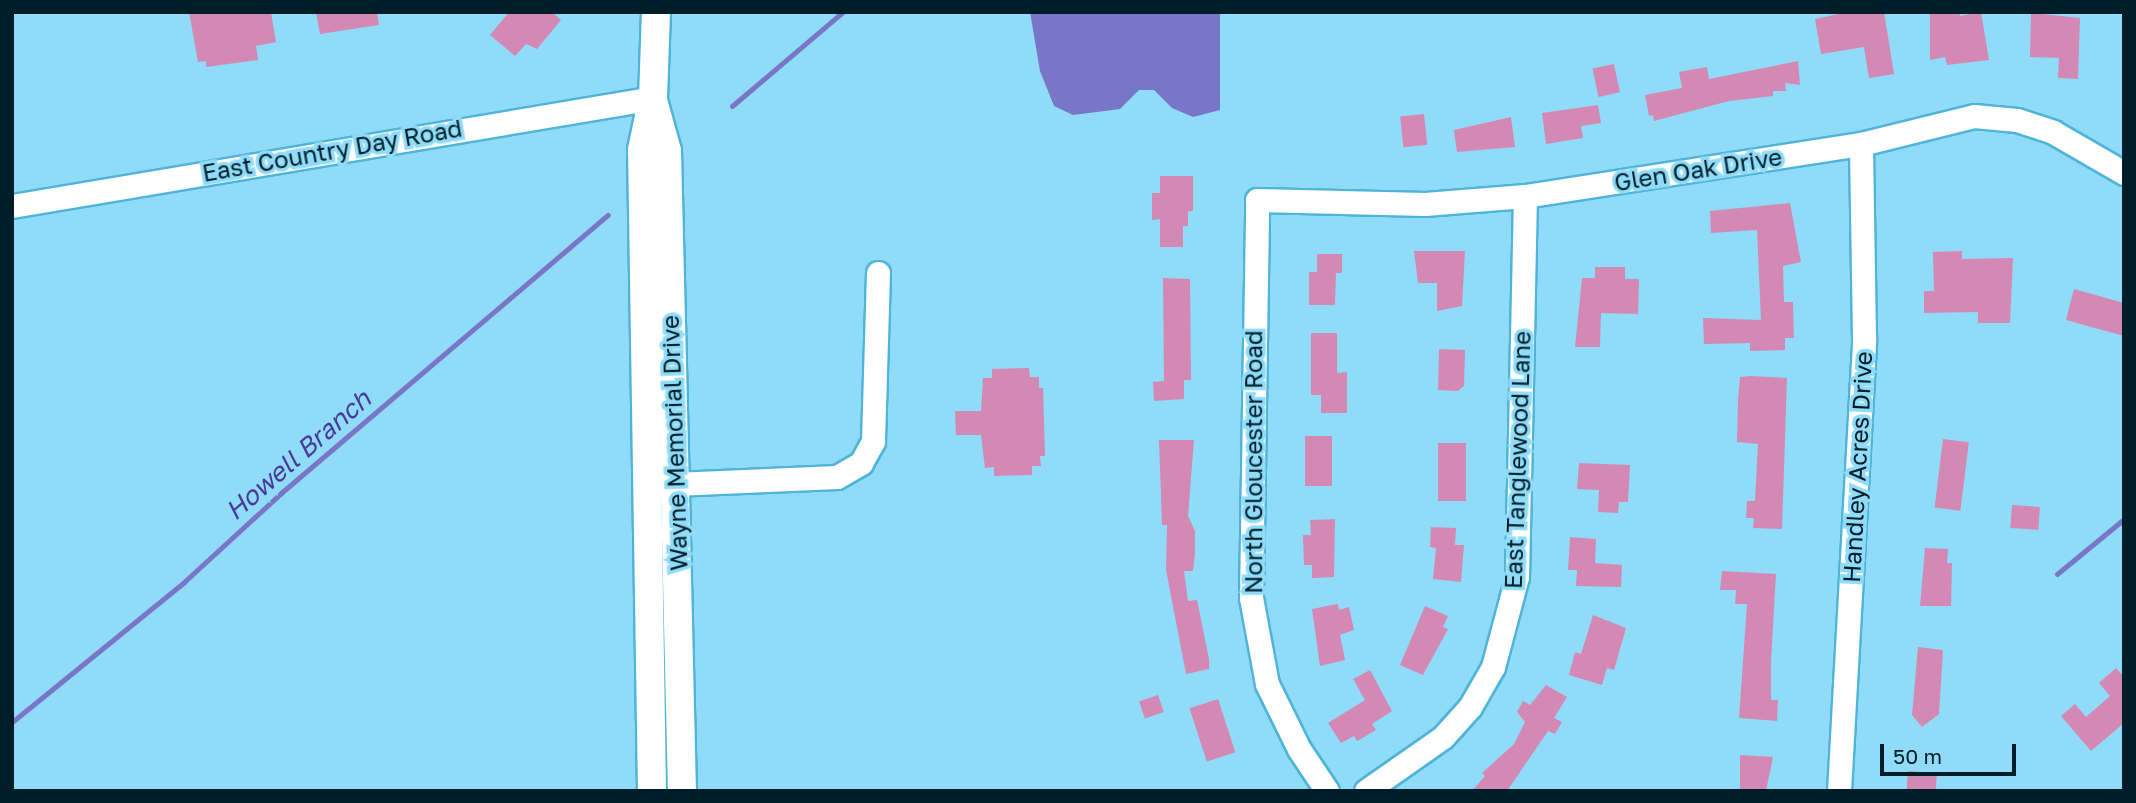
<!DOCTYPE html>
<html>
<head>
<meta charset="utf-8">
<style>
	body { margin:0 }
	#map { position:relative; width:2136px; height:803px; overflow:hidden; background:#8fdbf8; font-family:"Golos Text",sans-serif }
	div>[style] { position:absolute }
	[style*='--x'] { left:calc(var(--x)*1px); top:calc(var(--y)*1px); width:calc(var(--w)*1px); rotate:calc(var(--a)*1deg) }
	.water>* { inset:0; background:#7976c8 }
	.stream>* { height:5px; margin:-2.5px; padding:0 2.5px; transform-origin:2.5px; border-radius:2.5px; background:#7976c8 }
	.building>* { inset:0; background:#d489b5; transform-origin:0 0 }
	.roads { filter:drop-shadow(2px 0 #4eb4d8) drop-shadow(-2px 0 #4eb4d8) drop-shadow(0 2px #4eb4d8) drop-shadow(0 -2px #4eb4d8) }
	.minor>* { height:23px; margin:-11.5px; padding:0 11.5px; transform-origin:11.5px; border-radius:11.5px; background:#fff }
	.major>* { height:28px; margin:-14px; padding:0 14px; transform-origin:14px; border-radius:14px; background:#fff }
	span { translate:-50% -50%; white-space:nowrap; text-align:center; line-height:1.15; -webkit-text-stroke:7px #8fdbf8; paint-order:stroke }
	.street-label { font-size:24px; color:#001e29 }
	.water-label { font-size:26px; color:#48399c; font-style:italic }
	.frame { position:absolute; inset:0; border:14px solid #001e29; pointer-events:none }
	.scale { position:absolute; left:1880px; top:744px; width:136px; height:32px; box-sizing:border-box; border:4px solid #001e29; border-top:0; padding-left:9px; font-size:21px; line-height:24px; white-space:nowrap; color:#001e29; -webkit-text-stroke:5px #8fdbf8; paint-order:stroke }
</style>
</head>
<body>
<div id="map">
	<div class="water">
		<i style="clip-path:polygon(1030px 12px,1220px 12px,1220px 110px,1193px 117px,1172px 108px,1154px 90px,1139px 90px,1120px 109px,1073px 115px,1054px 106px,1040px 71px)"></i>
	</div>
	<div class="stream">
		<i style="--x:732;--y:106;--w:145;--a:-40.3"></i>
		<i style="--x:2057;--y:574;--w:87;--a:-39.4"></i>
		<i style="--x:12;--y:722;--w:222;--a:-39.1"></i>
		<i style="--x:184;--y:582;--w:132;--a:-42.5"></i>
		<i style="--x:281;--y:493;--w:429;--a:-40.4"></i>
	</div>
	<div class="building">
		<i style="clip-path:polygon(189px 12px,271px 12px,276px 42px,256px 46px,258px 60px,206px 67px,206px 61px,198px 62px)"></i>
		<i style="clip-path:polygon(316px 12px,377px 12px,379px 25px,320px 34px)"></i>
		<i style="clip-path:polygon(509px 12px,552px 12px,561px 20px,537px 49px,526px 44px,515px 56px,490px 35px)"></i>
		<i style="clip-path:polygon(1848px 12px,1884px 12px,1894px 74px,1869px 78px,1864px 47px,1821px 54px,1815px 19px)"></i>
		<i style="clip-path:polygon(1930px 12px,1959px 12px,1960px 16px,1981px 12px,1989px 60px,1947px 65px,1945px 57px,1930px 60px)"></i>
		<i style="clip-path:polygon(2031px 13px,2080px 18px,2078px 79px,2058px 78px,2059px 58px,2030px 57px)"></i>
		<i style="clip-path:polygon(1798px 61px,1800px 85px,1785px 83px,1786px 91px,1773px 91px,1773px 96px,1729px 101px,1654px 121px,1653px 115px,1649px 116px,1645px 95px,1682px 88px,1679px 72px,1707px 67px,1709px 79px)"></i>
		<i style="left:1614px;top:64px;width:29px;height:22px;rotate:78deg"></i>
		<i style="clip-path:polygon(1598px 105px,1601px 123px,1581px 126px,1583px 138px,1546px 144px,1542px 113px)"></i>
		<i style="left:1424px;top:114px;width:31px;height:24px;rotate:84deg"></i>
		<i style="clip-path:polygon(1511px 117px,1515px 147px,1457px 152px,1454px 130px)"></i>
		<i style="clip-path:polygon(1160px 176px,1193px 176px,1193px 211px,1188px 211px,1188px 226px,1183px 226px,1183px 247px,1160px 247px,1160px 219px,1152px 220px,1152px 193px,1160px 193px)"></i>
		<i style="clip-path:polygon(1790px 203px,1801px 262px,1783px 266px,1784px 302px,1793px 302px,1794px 338px,1785px 338px,1785px 350px,1750px 351px,1750px 343px,1704px 344px,1703px 318px,1761px 320px,1757px 230px,1711px 233px,1710px 211px)"></i>
		<i style="clip-path:polygon(1414px 251px,1465px 251px,1462px 306px,1437px 311px,1437px 283px,1418px 283px)"></i>
		<i style="clip-path:polygon(1962px 251px,1962px 259px,2013px 258px,2010px 323px,1978px 323px,1978px 312px,1924px 313px,1924px 291px,1934px 291px,1933px 252px)"></i>
		<i style="clip-path:polygon(1317px 254px,1342px 254px,1342px 273px,1336px 273px,1335px 305px,1309px 305px,1309px 272px,1317px 272px)"></i>
		<i style="clip-path:polygon(1595px 267px,1625px 267px,1625px 279px,1639px 279px,1638px 314px,1601px 313px,1600px 347px,1575px 347px,1582px 278px,1595px 278px)"></i>
		<i style="clip-path:polygon(1163px 278px,1190px 279px,1191px 380px,1184px 380px,1184px 399px,1154px 401px,1153px 382px,1164px 381px)"></i>
		<i style="clip-path:polygon(2074px 289px,2124px 303px,2124px 336px,2066px 320px)"></i>
		<i style="clip-path:polygon(1311px 333px,1337px 333px,1337px 373px,1347px 372px,1347px 413px,1321px 413px,1321px 395px,1311px 395px)"></i>
		<i style="clip-path:polygon(1439px 349px,1465px 350px,1464px 386px,1458px 391px,1438px 390px)"></i>
		<i style="clip-path:polygon(1029px 368px,1030px 377px,1039px 377px,1039px 388px,1043px 388px,1045px 456px,1040px 456px,1041px 466px,1032px 466px,1032px 475px,994px 476px,994px 467px,985px 468px,981px 435px,956px 435px,955px 411px,981px 411px,983px 378px,992px 378px,992px 369px)"></i>
		<i style="clip-path:polygon(1750px 376px,1787px 378px,1782px 529px,1753px 528px,1754px 518px,1746px 518px,1747px 501px,1755px 501px,1758px 444px,1737px 442px,1738px 400px,1740px 377px)"></i>
		<i style="left:1305px;top:436px;width:27px;height:50px"></i>
		<i style="left:1943px;top:439px;width:26px;height:69px;rotate:7deg"></i>
		<i style="clip-path:polygon(1159px 440px,1194px 440px,1188px 516px,1195px 531px,1195px 554px,1193px 571px,1184px 571px,1188px 601px,1197px 600px,1209px 659px,1209px 669px,1186px 674px,1166px 570px,1167px 525px,1162px 525px)"></i>
		<i style="left:1438px;top:443px;width:28px;height:58px"></i>
		<i style="clip-path:polygon(1579px 463px,1630px 465px,1628px 502px,1619px 502px,1618px 513px,1598px 512px,1599px 490px,1577px 489px)"></i>
		<i style="left:2012px;top:505px;width:28px;height:23px;rotate:4deg"></i>
		<i style="clip-path:polygon(1335px 519px,1334px 577px,1312px 578px,1312px 565px,1304px 565px,1303px 535px,1311px 535px,1310px 520px)"></i>
		<i style="clip-path:polygon(1431px 527px,1456px 528px,1455px 545px,1464px 545px,1461px 582px,1433px 579px,1436px 548px,1430px 547px)"></i>
		<i style="clip-path:polygon(1570px 537px,1596px 539px,1595px 563px,1622px 565px,1621px 587px,1576px 586px,1577px 570px,1568px 570px)"></i>
		<i style="clip-path:polygon(1925px 548px,1948px 549px,1947px 563px,1952px 563px,1951px 606px,1920px 606px)"></i>
		<i style="clip-path:polygon(1722px 571px,1776px 574px,1771px 661px,1771px 700px,1778px 700px,1777px 721px,1739px 718px,1747px 604px,1735px 604px,1736px 590px,1720px 590px)"></i>
		<i style="clip-path:polygon(1338px 604px,1339px 610px,1349px 607px,1354px 630px,1340px 635px,1345px 660px,1320px 666px,1312px 609px)"></i>
		<i style="clip-path:polygon(1425px 606px,1448px 616px,1443px 627px,1448px 629px,1423px 675px,1400px 665px)"></i>
		<i style="clip-path:polygon(1593px 615px,1626px 628px,1614px 670px,1607px 668px,1602px 685px,1569px 675px,1575px 652px,1581px 654px)"></i>
		<i style="clip-path:polygon(1918px 647px,1943px 650px,1939px 714px,1922px 727px,1912px 715px)"></i>
		<i style="clip-path:polygon(2116px 668px,2124px 677px,2124px 723px,2091px 751px,2061px 716px,2075px 704px,2086px 717px,2110px 696px,2099px 683px)"></i>
		<i style="clip-path:polygon(1370px 670px,1392px 711px,1372px 724px,1376px 730px,1357px 741px,1354px 736px,1341px 743px,1328px 723px,1365px 700px,1353px 679px)"></i>
		<i style="clip-path:polygon(1546px 685px,1567px 697px,1554px 718px,1562px 722px,1555px 734px,1548px 731px,1507px 791px,1472px 791px,1485px 776px,1482px 773px,1514px 744px,1525px 722px,1517px 712px,1523px 701px,1530px 705px)"></i>
		<i style="left:1158px;top:695px;width:18px;height:20px;rotate:71deg"></i>
		<i style="left:1218px;top:699px;width:56px;height:30px;rotate:72deg"></i>
		<i style="clip-path:polygon(1740px 755px,1773px 757px,1766px 791px,1740px 791px)"></i>
		<i style="left:1908px;top:771px;width:29px;height:20px;rotate:4deg"></i>
	</div>
	<div class="roads">
		<div class="minor">
			<i style="--x:12;--y:206;--w:650;--a:-9.56"></i>
			<i style="--x:674;--y:484;--w:163;--a:-2.5"></i>
			<i style="--x:837;--y:477;--w:28;--a:-30"></i>
			<i style="--x:861;--y:463;--w:25;--a:-61"></i>
			<i style="--x:873;--y:441;--w:168;--a:-88.3"></i>
			<i style="--x:1327;--y:791;--w:50;--a:-123.7"></i>
			<i style="--x:1299;--y:749;--w:72;--a:-116.2"></i>
			<i style="--x:1267;--y:684;--w:87;--a:-100.5"></i>
			<i style="--x:1251;--y:598;--w:398;--a:-89.1"></i>
			<i style="--x:1257;--y:200;--w:168;--a:1.4"></i>
			<i style="--x:1425;--y:204;--w:100;--a:-4.6"></i>
			<i style="--x:1525;--y:196;--w:340;--a:-8.8"></i>
			<i style="--x:1861;--y:144;--w:116;--a:-13.9"></i>
			<i style="--x:1974;--y:116;--w:43;--a:5.3"></i>
			<i style="--x:2017;--y:120;--w:38;--a:18"></i>
			<i style="--x:2053;--y:132;--w:82;--a:30"></i>
			<i style="--x:1366;--y:791;--w:94;--a:-35"></i>
			<i style="--x:1443;--y:737;--w:40;--a:-48"></i>
			<i style="--x:1470;--y:707;--w:46;--a:-60.1"></i>
			<i style="--x:1493;--y:667;--w:93;--a:-75.1"></i>
			<i style="--x:1517;--y:577;--w:381;--a:-88.8"></i>
			<i style="--x:1839;--y:791;--w:454;--a:-86.8"></i>
			<i style="--x:1864;--y:338;--w:194;--a:-90.9"></i>
		</div>
		<div class="major">
			<i style="--x:654;--y:104;--w:49;--a:74.5"></i>
			<i style="--x:667;--y:151;--w:640;--a:88.66"></i>
			<i style="--x:652;--y:791;--w:641;--a:-90.89"></i>
			<i style="--x:642;--y:150;--w:53;--a:-78.1"></i>
			<i style="--x:653;--y:98;--w:86;--a:-88"></i>
		</div>
	</div>
	<div class="street-label">
		<span style="left:332px;top:150px;rotate:-10deg">East Country Day Road</span>
		<span style="left:1698px;top:169px;rotate:-9deg">Glen Oak Drive</span>
		<span style="left:674px;top:443px;rotate:-92deg">Wayne Memorial Drive</span>
		<span style="left:1517px;top:460px;rotate:-88deg">East Tanglewood Lane</span>
		<span style="left:1253px;top:462px;rotate:-90deg">North Gloucester Road</span>
		<span style="left:1857px;top:467px;rotate:-87deg">Handley Acres Drive</span>
	</div>
	<div class="water-label">
		<span style="left:298px;top:455px;rotate:-41deg">Howell Branch</span>
	</div>
	<div class="frame"></div>
	<div class="scale">50 m</div>
</div>
</body>
</html>
